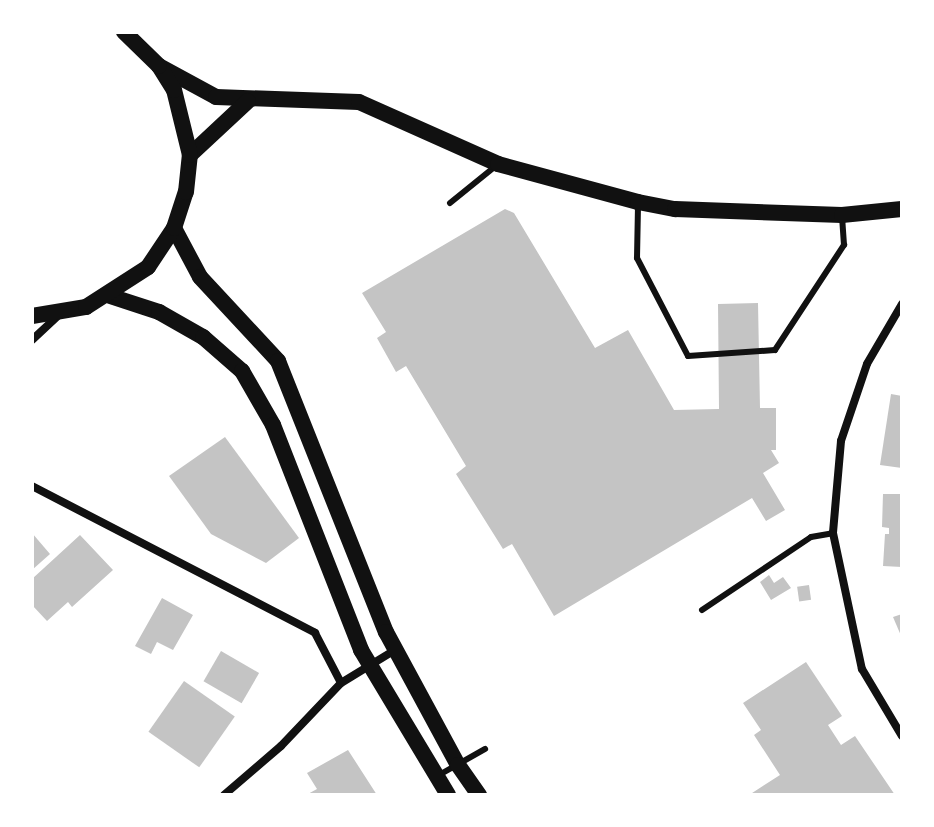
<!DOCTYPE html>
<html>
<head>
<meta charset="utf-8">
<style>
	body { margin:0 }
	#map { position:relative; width:934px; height:827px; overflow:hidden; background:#fff; font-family:Cabin,sans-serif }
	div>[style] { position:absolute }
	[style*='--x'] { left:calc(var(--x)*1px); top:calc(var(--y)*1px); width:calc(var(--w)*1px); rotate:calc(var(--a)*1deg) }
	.building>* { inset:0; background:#c4c4c4; transform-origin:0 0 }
	.service>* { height:6px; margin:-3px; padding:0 3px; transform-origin:3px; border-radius:3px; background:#111 }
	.minor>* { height:8px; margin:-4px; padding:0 4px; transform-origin:4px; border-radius:4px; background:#111 }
	.secondary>* { height:16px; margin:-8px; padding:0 8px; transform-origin:8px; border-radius:8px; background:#111 }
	span { translate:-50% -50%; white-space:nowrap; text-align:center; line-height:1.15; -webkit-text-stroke:6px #fff; paint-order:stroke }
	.frame { position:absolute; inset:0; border:34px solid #fff; pointer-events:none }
</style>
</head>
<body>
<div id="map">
	<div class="building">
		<i style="clip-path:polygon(505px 209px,514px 213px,595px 348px,628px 330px,674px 410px,719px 409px,718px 304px,758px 303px,760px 408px,776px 408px,776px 450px,771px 450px,779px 463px,763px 473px,785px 510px,766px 521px,752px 498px,554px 616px,512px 544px,503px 549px,456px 474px,466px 466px,406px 366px,396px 372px,377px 338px,386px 332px,362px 293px)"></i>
		<i style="clip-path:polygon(891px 394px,902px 396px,902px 468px,880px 465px)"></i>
		<i style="clip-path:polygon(225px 437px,299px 538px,266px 563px,211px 534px,169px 476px)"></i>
		<i style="clip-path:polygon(883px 494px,902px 494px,902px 567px,883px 566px,885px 534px,889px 534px,889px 528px,882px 527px)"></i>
		<i style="clip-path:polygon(32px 533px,50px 554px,32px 570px)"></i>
		<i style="clip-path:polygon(80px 535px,113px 570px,72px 607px,68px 602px,47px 621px,32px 605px,32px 579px)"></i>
		<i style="clip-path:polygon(769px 575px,774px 583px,783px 577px,791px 588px,771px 600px,760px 582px)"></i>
		<i style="left:809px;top:585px;width:15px;height:12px;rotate:82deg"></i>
		<i style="clip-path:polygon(162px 598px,193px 615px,173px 650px,157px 642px,151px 654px,135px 646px)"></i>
		<i style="clip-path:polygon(902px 614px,902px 638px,893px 617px)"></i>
		<i style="left:221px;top:651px;width:44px;height:35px;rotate:30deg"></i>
		<i style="clip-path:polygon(806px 662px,842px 716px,828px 725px,841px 745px,855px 736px,895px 795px,749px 795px,780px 775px,754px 735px,761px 730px,743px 703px)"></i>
		<i style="left:184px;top:681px;width:62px;height:62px;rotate:35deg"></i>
		<i style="clip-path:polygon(348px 750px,377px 795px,306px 795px,317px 789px,307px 773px)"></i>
	</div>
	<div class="service">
		<i style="--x:450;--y:203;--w:60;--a:-39"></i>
		<i style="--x:638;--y:206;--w:52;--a:91.1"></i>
		<i style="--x:637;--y:258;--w:110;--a:62.5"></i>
		<i style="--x:688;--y:356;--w:87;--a:-3.9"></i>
		<i style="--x:775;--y:350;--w:126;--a:-56.7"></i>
		<i style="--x:844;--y:245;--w:30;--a:-94"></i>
		<i style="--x:702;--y:610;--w:131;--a:-33.8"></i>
		<i style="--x:811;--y:537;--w:22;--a:-10"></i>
		<i style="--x:439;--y:775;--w:53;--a:-29.5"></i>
	</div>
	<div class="minor">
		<i style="--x:902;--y:304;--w:69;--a:120.3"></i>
		<i style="--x:867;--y:364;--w:81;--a:108.7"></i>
		<i style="--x:841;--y:441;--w:92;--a:95"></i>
		<i style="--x:833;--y:533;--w:139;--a:78"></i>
		<i style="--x:862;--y:669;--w:78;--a:59.2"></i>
		<i style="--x:32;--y:340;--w:38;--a:-43"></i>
		<i style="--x:32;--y:486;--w:319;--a:27.4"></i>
		<i style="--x:315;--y:633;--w:56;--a:62.5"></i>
		<i style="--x:224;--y:795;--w:75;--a:-40.7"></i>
		<i style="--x:281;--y:746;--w:87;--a:-46.4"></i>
		<i style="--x:341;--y:683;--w:63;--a:-31.4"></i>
	</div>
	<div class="secondary">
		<i style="--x:159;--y:66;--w:65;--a:28.5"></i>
		<i style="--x:216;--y:97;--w:143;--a:2"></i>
		<i style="--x:359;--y:102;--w:152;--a:24"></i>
		<i style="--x:498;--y:164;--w:145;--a:15.2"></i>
		<i style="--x:638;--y:202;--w:38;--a:11"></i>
		<i style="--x:675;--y:209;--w:167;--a:2.1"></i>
		<i style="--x:842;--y:215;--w:60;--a:-5.7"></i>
		<i style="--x:190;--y:155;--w:79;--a:-43"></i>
		<i style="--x:174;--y:228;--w:55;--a:62"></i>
		<i style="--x:200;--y:277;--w:115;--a:47.1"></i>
		<i style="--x:278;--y:361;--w:292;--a:68.3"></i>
		<i style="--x:386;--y:632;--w:151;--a:61.6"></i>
		<i style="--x:458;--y:765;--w:37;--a:55"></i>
		<i style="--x:110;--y:296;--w:52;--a:18.1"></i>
		<i style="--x:159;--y:312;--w:51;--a:29.6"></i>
		<i style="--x:203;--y:337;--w:52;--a:41.1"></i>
		<i style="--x:242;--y:371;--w:62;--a:60.1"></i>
		<i style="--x:273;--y:425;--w:242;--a:68.6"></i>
		<i style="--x:361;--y:650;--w:169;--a:59"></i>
		<i style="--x:32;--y:316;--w:55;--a:-9.5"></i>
		<i style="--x:86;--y:307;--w:74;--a:-32.8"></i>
		<i style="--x:148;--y:267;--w:47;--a:-56.3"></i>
		<i style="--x:174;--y:228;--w:38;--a:-72"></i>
		<i style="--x:186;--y:192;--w:37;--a:-84"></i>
		<i style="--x:190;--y:155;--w:67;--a:-103.8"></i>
		<i style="--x:174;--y:90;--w:28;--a:-122"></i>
		<i style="--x:159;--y:66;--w:49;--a:-135.8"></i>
	</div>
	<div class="frame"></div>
</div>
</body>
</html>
